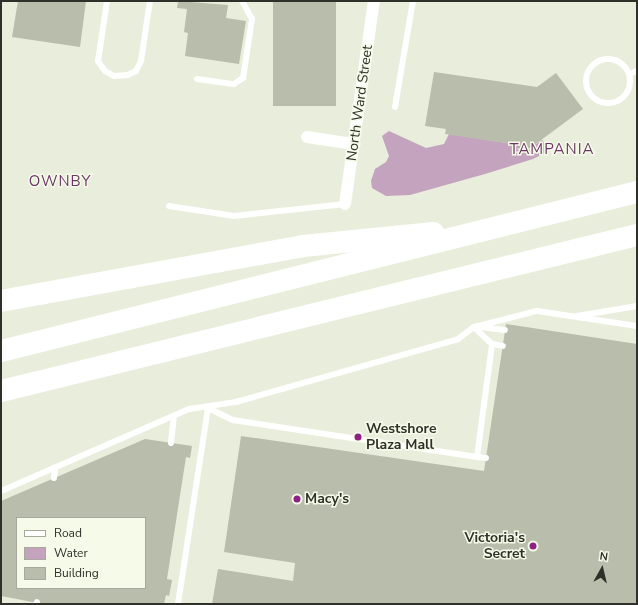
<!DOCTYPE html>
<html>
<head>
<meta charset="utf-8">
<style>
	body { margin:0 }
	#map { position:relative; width:638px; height:605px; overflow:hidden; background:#e9eddb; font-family:"Nunito Sans",sans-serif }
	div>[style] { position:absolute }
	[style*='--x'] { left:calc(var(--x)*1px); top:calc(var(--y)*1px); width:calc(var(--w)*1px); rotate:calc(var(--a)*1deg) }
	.water>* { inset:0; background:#c4a3bf }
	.building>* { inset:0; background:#b9bdab; transform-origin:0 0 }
	.service>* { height:6px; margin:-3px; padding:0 3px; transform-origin:3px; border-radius:3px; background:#fff }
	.service>.ring { margin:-3px; padding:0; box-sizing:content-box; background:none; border:6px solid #fff; border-radius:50% }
	.minor>* { height:12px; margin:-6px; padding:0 6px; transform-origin:6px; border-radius:6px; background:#fff }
	.motorway>* { height:22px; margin:-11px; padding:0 11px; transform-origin:11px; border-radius:11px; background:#fff }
	.dots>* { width:11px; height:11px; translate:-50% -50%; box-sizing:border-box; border:2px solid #f6fae8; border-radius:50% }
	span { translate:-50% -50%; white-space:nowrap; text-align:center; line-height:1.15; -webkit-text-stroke:3px #f6fae8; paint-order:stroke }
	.street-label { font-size:14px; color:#2f3029 }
	.poi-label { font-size:14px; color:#2f3029; font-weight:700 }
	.left { translate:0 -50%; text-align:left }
	.right { translate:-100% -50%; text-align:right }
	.neighbourhood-label { font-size:15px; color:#6d3868; letter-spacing:1px }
	.frame { position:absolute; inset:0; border:2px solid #2f3029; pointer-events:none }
	.legend { position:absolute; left:16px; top:517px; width:130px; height:72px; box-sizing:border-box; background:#f6fae8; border:1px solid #a6a99c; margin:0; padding:5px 7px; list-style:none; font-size:12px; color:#2f3029 }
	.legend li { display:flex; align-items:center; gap:8px; height:20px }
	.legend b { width:20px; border:1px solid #a6a99c }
	.north { position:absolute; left:582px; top:549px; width:40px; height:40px; -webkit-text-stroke:3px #f6fae8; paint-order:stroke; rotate:8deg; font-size:11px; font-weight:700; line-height:16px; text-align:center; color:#2f3029 }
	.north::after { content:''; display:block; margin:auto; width:14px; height:18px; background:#2f3029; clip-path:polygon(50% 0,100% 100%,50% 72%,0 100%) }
</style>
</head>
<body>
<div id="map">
	<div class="water">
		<i style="clip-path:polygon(389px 131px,426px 148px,444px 144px,449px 134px,519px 145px,525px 152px,542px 140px,549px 147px,543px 154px,533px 159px,485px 174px,410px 195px,386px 196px,372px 188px,371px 181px,375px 169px,386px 162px,389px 156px,382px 136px)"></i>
	</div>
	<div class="building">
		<i style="clip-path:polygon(18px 1px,86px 1px,80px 47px,12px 37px)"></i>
		<i style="clip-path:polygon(178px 1px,228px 5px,226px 18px,246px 21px,239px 64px,185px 56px,188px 33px,184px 32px,187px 9px,177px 8px)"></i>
		<i style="left:273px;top:1px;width:63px;height:105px"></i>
		<i style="clip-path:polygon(434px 72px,537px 87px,556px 73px,583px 109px,525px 152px,519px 145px,445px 134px,446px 129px,425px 126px)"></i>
		<i style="clip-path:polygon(506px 324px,637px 344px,637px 604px,212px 604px,218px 569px,293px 581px,295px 563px,224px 552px,241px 436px,484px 471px)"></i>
		<i style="clip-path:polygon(evenodd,145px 439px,192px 446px,190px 458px,186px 457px,167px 579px,172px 580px,169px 596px,166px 595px,164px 604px,43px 604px,1px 596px,1px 501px,145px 439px,17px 518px,145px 518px,145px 588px,17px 588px,17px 518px)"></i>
	</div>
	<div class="service">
		<i style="--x:107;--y:1;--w:61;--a:98.5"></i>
		<i style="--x:98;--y:61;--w:12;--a:55"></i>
		<i style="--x:105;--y:71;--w:10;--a:29"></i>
		<i style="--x:114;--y:76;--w:14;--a:-4"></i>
		<i style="--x:128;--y:75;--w:9;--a:-27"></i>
		<i style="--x:136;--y:71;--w:11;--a:-63"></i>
		<i style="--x:141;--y:61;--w:61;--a:-81.5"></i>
		<i class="ring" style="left:586px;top:59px;width:38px;height:38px"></i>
		<i style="--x:629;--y:74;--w:9;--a:-21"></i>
		<i style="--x:197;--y:79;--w:37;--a:8"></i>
		<i style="--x:234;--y:84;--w:11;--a:-34"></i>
		<i style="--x:243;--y:78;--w:60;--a:-81.3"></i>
		<i style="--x:252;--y:19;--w:21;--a:-119"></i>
		<i style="--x:395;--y:107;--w:108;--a:-80.4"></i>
		<i style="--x:169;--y:206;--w:66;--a:8.7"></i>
		<i style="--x:234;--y:216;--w:112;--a:-6.2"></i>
		<i style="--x:577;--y:316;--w:61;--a:-9.5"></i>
		<i style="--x:480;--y:327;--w:25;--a:7"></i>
		<i style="--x:492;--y:344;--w:11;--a:10"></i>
		<i style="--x:171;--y:443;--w:27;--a:-84"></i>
		<i style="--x:477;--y:457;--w:9;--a:6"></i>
		<i style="--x:54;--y:478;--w:10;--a:-84"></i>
		<i style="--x:1;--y:491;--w:205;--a:-23.6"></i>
		<i style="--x:189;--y:409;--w:48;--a:-8.5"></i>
		<i style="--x:236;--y:402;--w:231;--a:-15.8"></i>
		<i style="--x:458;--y:339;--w:20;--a:-37"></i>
		<i style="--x:474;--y:327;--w:65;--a:-14.3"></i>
		<i style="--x:537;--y:311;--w:101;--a:8.5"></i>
		<i style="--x:36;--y:604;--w:2;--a:-63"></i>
		<i style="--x:178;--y:604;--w:198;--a:-81.3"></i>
		<i style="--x:208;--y:408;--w:28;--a:26"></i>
		<i style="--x:233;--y:420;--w:247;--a:8.6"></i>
		<i style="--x:477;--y:457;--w:114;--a:-82.4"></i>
		<i style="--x:492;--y:344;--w:25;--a:-137"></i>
	</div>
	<div class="minor">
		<i style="--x:307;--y:137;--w:48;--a:8.5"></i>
		<i style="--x:345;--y:204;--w:205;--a:-81.9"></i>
	</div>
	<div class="motorway">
		<i style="--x:1;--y:301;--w:307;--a:-10.3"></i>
		<i style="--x:303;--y:246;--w:131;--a:-5.7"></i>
		<i style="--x:1;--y:351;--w:656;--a:-14.04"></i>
		<i style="--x:1;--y:391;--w:655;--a:-13.78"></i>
	</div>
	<div class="dots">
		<i style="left:358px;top:437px;background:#8d2185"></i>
		<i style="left:297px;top:499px;background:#8d2185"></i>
		<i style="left:533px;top:546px;background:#8d2185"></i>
	</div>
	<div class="street-label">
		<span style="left:360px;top:103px;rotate:-82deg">North Ward Street</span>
	</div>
	<div class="poi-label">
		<span class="left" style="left:366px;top:437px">Westshore<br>Plaza Mall</span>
		<span class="left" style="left:305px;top:499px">Macy's</span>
		<span class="right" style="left:525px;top:546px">Victoria's<br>Secret</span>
	</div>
	<div class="neighbourhood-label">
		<span style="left:552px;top:150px">TAMPANIA</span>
		<span style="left:60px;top:182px">OWNBY</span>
	</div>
	<div class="frame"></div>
	<ul class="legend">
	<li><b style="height:5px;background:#fff"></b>Road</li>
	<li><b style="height:11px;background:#c4a3bf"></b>Water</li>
	<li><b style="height:11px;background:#b9bdab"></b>Building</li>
	</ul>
	<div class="north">N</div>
</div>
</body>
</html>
